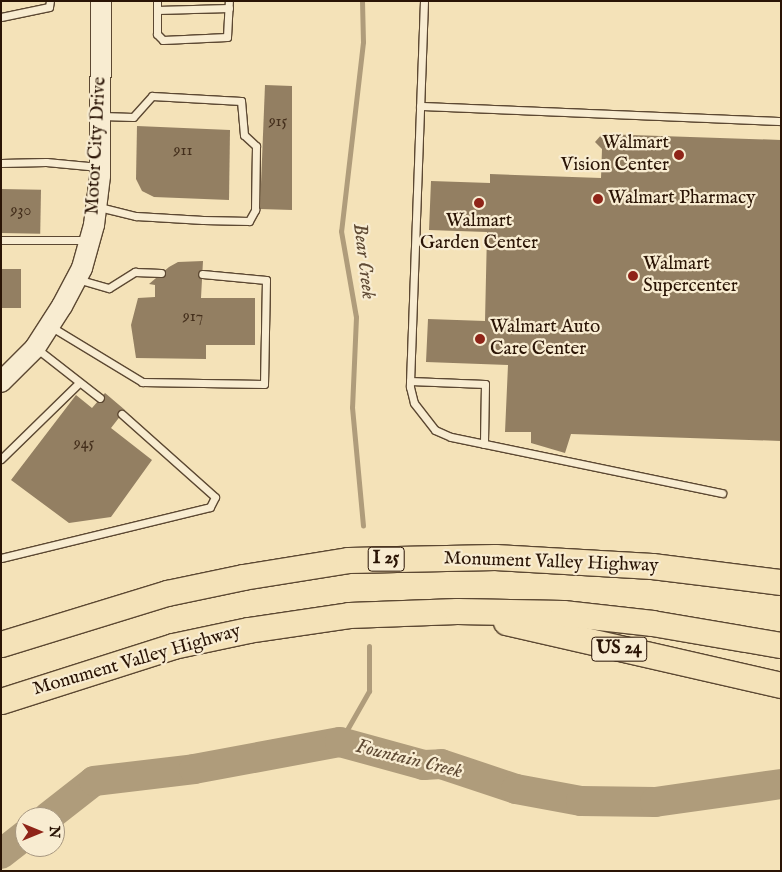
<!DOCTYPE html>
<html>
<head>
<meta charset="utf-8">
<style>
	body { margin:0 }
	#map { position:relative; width:782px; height:872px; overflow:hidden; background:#f4e2b8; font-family:"IM FELL English",serif }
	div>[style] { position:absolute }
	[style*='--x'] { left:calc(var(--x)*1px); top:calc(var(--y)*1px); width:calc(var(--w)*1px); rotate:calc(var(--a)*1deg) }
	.stream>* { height:5px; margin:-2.5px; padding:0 2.5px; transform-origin:2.5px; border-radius:2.5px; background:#af9c7b }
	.river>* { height:30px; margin:-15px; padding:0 15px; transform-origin:15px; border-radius:15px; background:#af9c7b }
	.building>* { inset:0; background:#937f62; transform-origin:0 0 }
	.roads { filter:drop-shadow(1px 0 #5c4832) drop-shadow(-1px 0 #5c4832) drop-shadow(0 1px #5c4832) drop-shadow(0 -1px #5c4832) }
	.lane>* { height:7px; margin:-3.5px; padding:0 3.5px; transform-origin:3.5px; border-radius:3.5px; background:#f8ecd1 }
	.secondary>* { height:20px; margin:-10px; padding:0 10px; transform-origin:10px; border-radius:10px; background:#f8ecd1 }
	.highway>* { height:25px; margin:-12.5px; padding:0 12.5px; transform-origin:12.5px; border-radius:12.5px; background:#f4e2b8 }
	.dots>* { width:14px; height:14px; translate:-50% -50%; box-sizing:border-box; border:2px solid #f8ecd1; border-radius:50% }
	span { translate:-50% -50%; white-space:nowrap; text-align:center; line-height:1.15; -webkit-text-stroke:4.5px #f8ecd1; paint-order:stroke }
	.number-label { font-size:16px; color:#442f1c }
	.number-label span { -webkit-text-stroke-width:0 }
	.shield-label span { padding:1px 4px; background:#f8ecd1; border:1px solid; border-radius:4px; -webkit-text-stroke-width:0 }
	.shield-label { font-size:18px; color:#2a1405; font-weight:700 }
	.poi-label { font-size:19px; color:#2a1405 }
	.right { translate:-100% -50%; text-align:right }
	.left { translate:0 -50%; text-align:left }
	.street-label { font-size:19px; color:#2a1405 }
	.water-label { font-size:20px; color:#5f4a34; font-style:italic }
	.frame { position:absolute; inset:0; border:2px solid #2a1405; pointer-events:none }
	.north { position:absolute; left:15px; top:807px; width:50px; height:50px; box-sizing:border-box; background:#f8ecd1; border:1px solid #a6967f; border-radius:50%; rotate:90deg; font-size:14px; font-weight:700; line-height:20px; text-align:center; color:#2a1405 }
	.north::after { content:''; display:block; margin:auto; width:18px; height:22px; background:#8f2418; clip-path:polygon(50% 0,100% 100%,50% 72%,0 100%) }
</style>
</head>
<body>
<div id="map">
	<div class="stream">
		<i style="--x:362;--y:1;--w:41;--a:88.6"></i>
		<i style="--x:363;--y:42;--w:190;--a:96.6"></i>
		<i style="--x:341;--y:231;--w:87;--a:80.1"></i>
		<i style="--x:356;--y:317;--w:90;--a:92.5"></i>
		<i style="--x:352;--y:407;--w:119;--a:84.7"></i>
		<i style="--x:340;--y:742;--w:59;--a:-60.4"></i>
		<i style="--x:369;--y:691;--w:45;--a:-90"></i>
	</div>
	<div class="river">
		<i style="--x:48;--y:817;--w:58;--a:-38"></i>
		<i style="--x:94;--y:781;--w:101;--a:-6.8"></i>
		<i style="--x:194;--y:769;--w:148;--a:-10.5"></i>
		<i style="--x:340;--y:742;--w:87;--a:15.3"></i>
		<i style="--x:424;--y:765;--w:17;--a:-3"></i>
		<i style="--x:441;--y:764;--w:79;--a:18.4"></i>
		<i style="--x:516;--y:789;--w:66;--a:10.5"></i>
		<i style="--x:581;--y:801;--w:74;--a:0.8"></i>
		<i style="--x:655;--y:802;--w:127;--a:-8.1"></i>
		<i style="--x:1;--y:854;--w:31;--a:-38"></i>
	</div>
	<div class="building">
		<i style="clip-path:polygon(265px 85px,292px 86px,292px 210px,260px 209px)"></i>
		<i style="clip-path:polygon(137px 126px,230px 130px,229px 200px,154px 197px,142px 191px,136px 179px)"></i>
		<i style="clip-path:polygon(602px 134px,781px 140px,781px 441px,571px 434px,565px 453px,531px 443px,531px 432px,505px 432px,508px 365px,426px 362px,428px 319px,485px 321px,487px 232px,429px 230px,431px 181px,490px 183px,490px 174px,601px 178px,602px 149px,595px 142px)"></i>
		<i style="left:1px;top:189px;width:40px;height:44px;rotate:1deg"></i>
		<i style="clip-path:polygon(203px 261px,201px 298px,255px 298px,255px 345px,206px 345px,206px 359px,136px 358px,131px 325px,138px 298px,155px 297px,155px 285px,149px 284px,169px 267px,178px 262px)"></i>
		<i style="left:1px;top:269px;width:20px;height:39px"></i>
		<i style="clip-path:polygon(105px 393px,125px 410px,111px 428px,152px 460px,111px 517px,69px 523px,11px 480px,76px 395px,92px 408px)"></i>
	</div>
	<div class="roads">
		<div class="lane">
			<i style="--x:157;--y:1;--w:33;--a:90"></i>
			<i style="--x:157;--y:34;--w:8;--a:45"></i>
			<i style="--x:163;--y:40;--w:64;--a:-2.7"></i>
			<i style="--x:227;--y:37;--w:36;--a:-87"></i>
			<i style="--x:424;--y:1;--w:386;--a:92.1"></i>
			<i style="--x:410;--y:387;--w:16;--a:76"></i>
			<i style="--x:414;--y:403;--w:34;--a:52"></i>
			<i style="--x:435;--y:430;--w:17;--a:24"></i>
			<i style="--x:451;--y:437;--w:277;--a:11.7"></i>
			<i style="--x:157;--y:10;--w:72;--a:-1.6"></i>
			<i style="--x:1;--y:17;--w:49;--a:-11.8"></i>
			<i style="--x:49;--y:7;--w:6;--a:-81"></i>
			<i style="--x:420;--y:106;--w:361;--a:2.4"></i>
			<i style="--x:1;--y:163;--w:45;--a:-1.3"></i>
			<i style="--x:46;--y:162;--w:53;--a:5.4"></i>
			<i style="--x:99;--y:207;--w:38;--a:14"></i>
			<i style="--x:136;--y:216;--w:67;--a:3.4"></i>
			<i style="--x:203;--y:220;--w:46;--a:1.2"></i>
			<i style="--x:249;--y:221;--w:13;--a:-61"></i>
			<i style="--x:255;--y:210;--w:64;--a:-89.1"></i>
			<i style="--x:256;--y:146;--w:16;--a:-137"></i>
			<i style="--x:244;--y:135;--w:34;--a:-95"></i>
			<i style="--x:241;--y:101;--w:89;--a:-176.8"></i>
			<i style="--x:152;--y:96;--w:28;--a:132"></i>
			<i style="--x:133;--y:117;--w:31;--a:-178"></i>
			<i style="--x:1;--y:240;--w:87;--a:0"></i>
			<i style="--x:77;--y:279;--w:33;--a:16"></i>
			<i style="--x:109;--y:288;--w:31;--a:-32"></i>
			<i style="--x:135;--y:272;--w:26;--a:2"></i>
			<i style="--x:50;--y:326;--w:108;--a:31.3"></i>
			<i style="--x:142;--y:382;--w:122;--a:0.9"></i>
			<i style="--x:264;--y:384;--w:104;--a:-88.9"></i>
			<i style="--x:266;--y:280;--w:64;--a:-174.6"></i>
			<i style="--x:36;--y:348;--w:81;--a:38"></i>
			<i style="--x:410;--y:381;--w:75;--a:2.3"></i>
			<i style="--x:485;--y:384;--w:60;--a:91"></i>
			<i style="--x:1;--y:459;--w:109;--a:-44.3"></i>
			<i style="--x:1;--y:558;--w:215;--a:-13.7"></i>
			<i style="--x:210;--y:507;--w:11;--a:-63"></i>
			<i style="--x:215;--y:497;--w:125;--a:-138.3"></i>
		</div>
		<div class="secondary">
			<i style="--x:1;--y:382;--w:48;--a:-45"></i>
			<i style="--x:35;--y:348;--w:50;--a:-57.3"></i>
			<i style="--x:62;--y:306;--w:43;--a:-62.2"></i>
			<i style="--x:82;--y:268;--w:45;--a:-74.4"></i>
			<i style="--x:94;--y:225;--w:49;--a:-83"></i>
			<i style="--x:100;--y:176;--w:175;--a:-89.7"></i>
		</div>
		<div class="highway">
			<i style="--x:506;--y:622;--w:282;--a:12.9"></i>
			<i style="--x:1;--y:644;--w:174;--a:-17.1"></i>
			<i style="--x:167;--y:593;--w:78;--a:-11.9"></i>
			<i style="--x:243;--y:577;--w:106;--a:-9.2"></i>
			<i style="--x:348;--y:560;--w:147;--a:-1.2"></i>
			<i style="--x:495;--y:557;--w:157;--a:3.3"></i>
			<i style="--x:652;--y:566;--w:130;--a:7.1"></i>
			<i style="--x:1;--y:701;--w:181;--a:-17.7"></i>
			<i style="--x:173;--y:646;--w:77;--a:-12"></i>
			<i style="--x:248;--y:630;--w:102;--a:-8.4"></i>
			<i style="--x:349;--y:615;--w:108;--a:-2.1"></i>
			<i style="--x:457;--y:611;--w:106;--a:1.1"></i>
			<i style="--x:563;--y:613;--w:90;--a:6.4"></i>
			<i style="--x:652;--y:623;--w:131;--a:9.7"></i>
		</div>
	</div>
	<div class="dots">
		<i style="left:679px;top:155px;background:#8f2418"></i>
		<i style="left:598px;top:199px;background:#8f2418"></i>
		<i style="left:479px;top:203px;background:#8f2418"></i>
		<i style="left:633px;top:276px;background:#8f2418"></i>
		<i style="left:480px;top:339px;background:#8f2418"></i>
	</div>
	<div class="number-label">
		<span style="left:278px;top:122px">915</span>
		<span style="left:183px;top:151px">911</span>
		<span style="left:21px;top:211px">930</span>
		<span style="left:193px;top:317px">917</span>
		<span style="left:84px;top:444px">945</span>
	</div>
	<div class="shield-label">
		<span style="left:386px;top:559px">I 25</span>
		<span style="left:619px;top:649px">US 24</span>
	</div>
	<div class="poi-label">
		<span class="right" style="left:669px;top:155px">Walmart<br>Vision Center</span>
		<span class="left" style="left:608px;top:199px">Walmart Pharmacy</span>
		<span style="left:479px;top:233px">Walmart<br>Garden Center</span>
		<span class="left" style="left:643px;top:276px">Walmart<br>Supercenter</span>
		<span class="left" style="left:490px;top:339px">Walmart Auto<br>Care Center</span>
	</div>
	<div class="street-label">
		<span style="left:97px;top:146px;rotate:-87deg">Motor City Drive</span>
		<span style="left:551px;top:563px;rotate:2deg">Monument Valley Highway</span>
		<span style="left:137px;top:661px;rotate:-16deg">Monument Valley Highway</span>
	</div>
	<div class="water-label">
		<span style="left:364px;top:261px;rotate:83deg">Bear Creek</span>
		<span style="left:409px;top:759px;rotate:14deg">Fountain Creek</span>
	</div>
	<div class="frame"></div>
	<div class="north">N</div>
</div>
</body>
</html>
